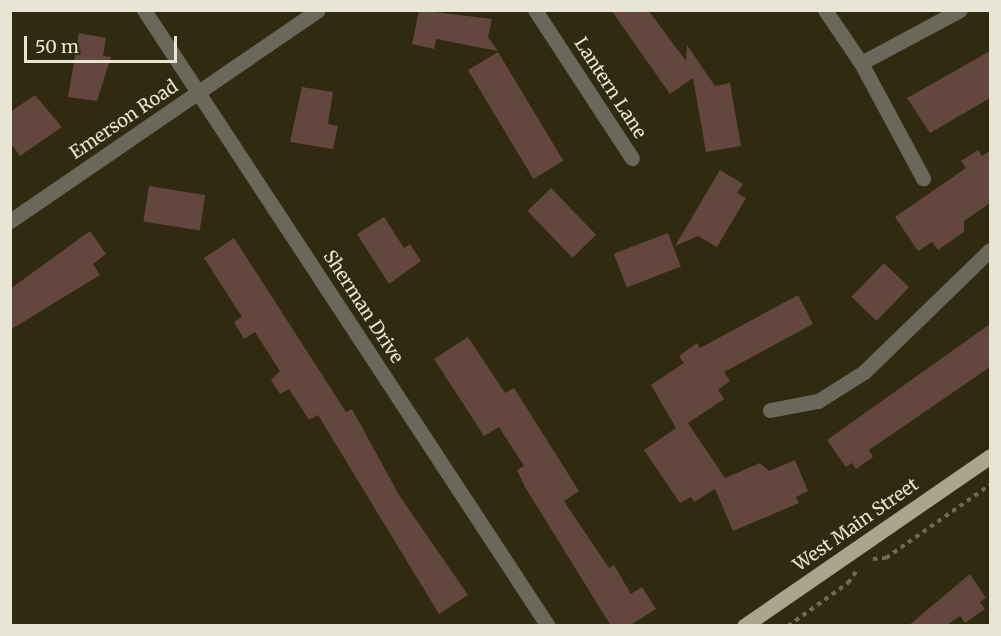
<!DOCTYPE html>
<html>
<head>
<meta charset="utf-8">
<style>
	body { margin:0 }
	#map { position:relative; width:1001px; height:636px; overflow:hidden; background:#2f2a10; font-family:Merriweather,serif }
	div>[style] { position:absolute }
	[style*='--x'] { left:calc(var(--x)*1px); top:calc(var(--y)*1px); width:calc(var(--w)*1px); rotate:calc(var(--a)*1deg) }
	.building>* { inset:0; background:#63463d; transform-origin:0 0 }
	.path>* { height:4px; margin-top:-2px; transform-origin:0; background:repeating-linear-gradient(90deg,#6e6a53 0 4.5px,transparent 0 9px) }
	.minor>* { height:15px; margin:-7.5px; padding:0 7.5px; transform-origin:7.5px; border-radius:7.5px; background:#6a675b }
	.major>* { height:15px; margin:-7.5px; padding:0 7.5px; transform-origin:7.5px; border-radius:7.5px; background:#aaa58b }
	span { translate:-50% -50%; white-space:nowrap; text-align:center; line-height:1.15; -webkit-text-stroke:5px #2f2a10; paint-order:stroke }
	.street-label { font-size:18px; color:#e8e5d5 }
	.frame { position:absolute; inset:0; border:12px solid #e8e5d5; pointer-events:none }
	.scale { position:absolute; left:24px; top:36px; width:153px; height:27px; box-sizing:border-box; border:3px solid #e8e5d5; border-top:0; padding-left:8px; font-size:18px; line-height:21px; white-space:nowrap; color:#e8e5d5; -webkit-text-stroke:4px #2f2a10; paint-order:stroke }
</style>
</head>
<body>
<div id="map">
	<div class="building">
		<i style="clip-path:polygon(419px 10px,492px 19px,488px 37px,498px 51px,436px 39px,434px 49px,412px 44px)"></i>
		<i style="clip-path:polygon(611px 10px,648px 10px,686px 61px,687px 45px,715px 86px,730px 83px,741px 146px,706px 152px,693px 78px,670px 94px)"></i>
		<i style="clip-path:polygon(79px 33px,106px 38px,103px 56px,111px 57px,97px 101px,68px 97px)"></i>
		<i style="clip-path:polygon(990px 51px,990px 98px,930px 133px,907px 98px)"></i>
		<i style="left:498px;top:52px;width:127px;height:35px;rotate:59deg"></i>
		<i style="clip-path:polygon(302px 87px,333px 92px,328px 124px,338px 126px,333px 149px,290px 142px)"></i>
		<i style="clip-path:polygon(35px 95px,62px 127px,20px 156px,10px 142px,10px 112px)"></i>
		<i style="clip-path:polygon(978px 150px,982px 156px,990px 151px,990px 203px,964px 221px,964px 232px,938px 250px,932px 242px,918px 251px,895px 217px,966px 168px,961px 161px)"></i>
		<i style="clip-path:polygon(720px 170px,743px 184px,737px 193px,746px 198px,717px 247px,698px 236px,675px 246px)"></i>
		<i style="left:149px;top:186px;width:57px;height:36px;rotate:9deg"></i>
		<i style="left:551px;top:188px;width:65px;height:33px;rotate:46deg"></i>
		<i style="clip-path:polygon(384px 217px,404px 248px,410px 244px,421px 261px,389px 284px,357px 234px)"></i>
		<i style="clip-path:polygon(90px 231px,106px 254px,93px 264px,100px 275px,10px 330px,10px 289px)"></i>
		<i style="left:668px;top:233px;width:36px;height:58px;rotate:69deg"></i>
		<i style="clip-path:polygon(234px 238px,346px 412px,352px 409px,399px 495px,468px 595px,439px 614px,318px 415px,309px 420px,289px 389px,280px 394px,271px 380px,280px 371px,255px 332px,244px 339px,234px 322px,242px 317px,204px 258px)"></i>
		<i style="left:884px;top:263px;width:35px;height:47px;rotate:44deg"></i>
		<i style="clip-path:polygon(798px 295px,813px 324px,724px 372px,730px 381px,718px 390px,724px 399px,688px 423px,725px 478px,760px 463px,769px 471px,795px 460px,808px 491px,796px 497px,799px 503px,733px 531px,715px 489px,694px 502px,691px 497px,680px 503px,644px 450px,676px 428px,651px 385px,684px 363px,679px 356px,697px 343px,700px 348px)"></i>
		<i style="clip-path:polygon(990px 324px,990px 367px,869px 450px,873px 457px,856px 469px,852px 463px,846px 467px,827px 440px)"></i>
		<i style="clip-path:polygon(468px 337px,505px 393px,514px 388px,579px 491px,564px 501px,609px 568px,614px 565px,631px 594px,642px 587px,656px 609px,629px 626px,611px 626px,525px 487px,517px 470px,524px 466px,499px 427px,484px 436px,434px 359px)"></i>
		<i style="clip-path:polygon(970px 574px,986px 598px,980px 602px,985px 609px,965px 623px,960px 616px,946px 626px,908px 626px)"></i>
	</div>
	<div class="path">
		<i style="--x:873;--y:559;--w:13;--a:-4"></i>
		<i style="--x:886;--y:558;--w:127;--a:-35.1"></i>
		<i style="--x:788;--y:626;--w:74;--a:-35.6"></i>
		<i style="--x:848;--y:583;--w:16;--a:-55"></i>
	</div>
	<div class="minor">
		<i style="--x:144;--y:10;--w:737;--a:56.74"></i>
		<i style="--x:535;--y:10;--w:177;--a:56.8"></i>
		<i style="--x:825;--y:10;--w:64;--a:55.8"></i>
		<i style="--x:861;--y:63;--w:131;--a:61.7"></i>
		<i style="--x:861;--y:63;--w:112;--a:-28.2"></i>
		<i style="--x:10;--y:221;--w:373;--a:-34.4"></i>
		<i style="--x:770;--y:410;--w:49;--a:-10.6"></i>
		<i style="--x:818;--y:401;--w:54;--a:-32.2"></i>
		<i style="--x:864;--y:372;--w:175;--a:-44.1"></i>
	</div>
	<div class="major">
		<i style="--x:744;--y:626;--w:299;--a:-34.6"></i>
	</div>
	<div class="street-label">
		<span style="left:610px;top:88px;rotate:57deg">Lantern Lane</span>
		<span style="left:124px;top:120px;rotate:-34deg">Emerson Road</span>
		<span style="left:363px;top:307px;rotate:57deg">Sherman Drive</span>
		<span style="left:856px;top:525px;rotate:-35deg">West Main Street</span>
	</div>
	<div class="frame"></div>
	<div class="scale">50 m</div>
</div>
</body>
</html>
